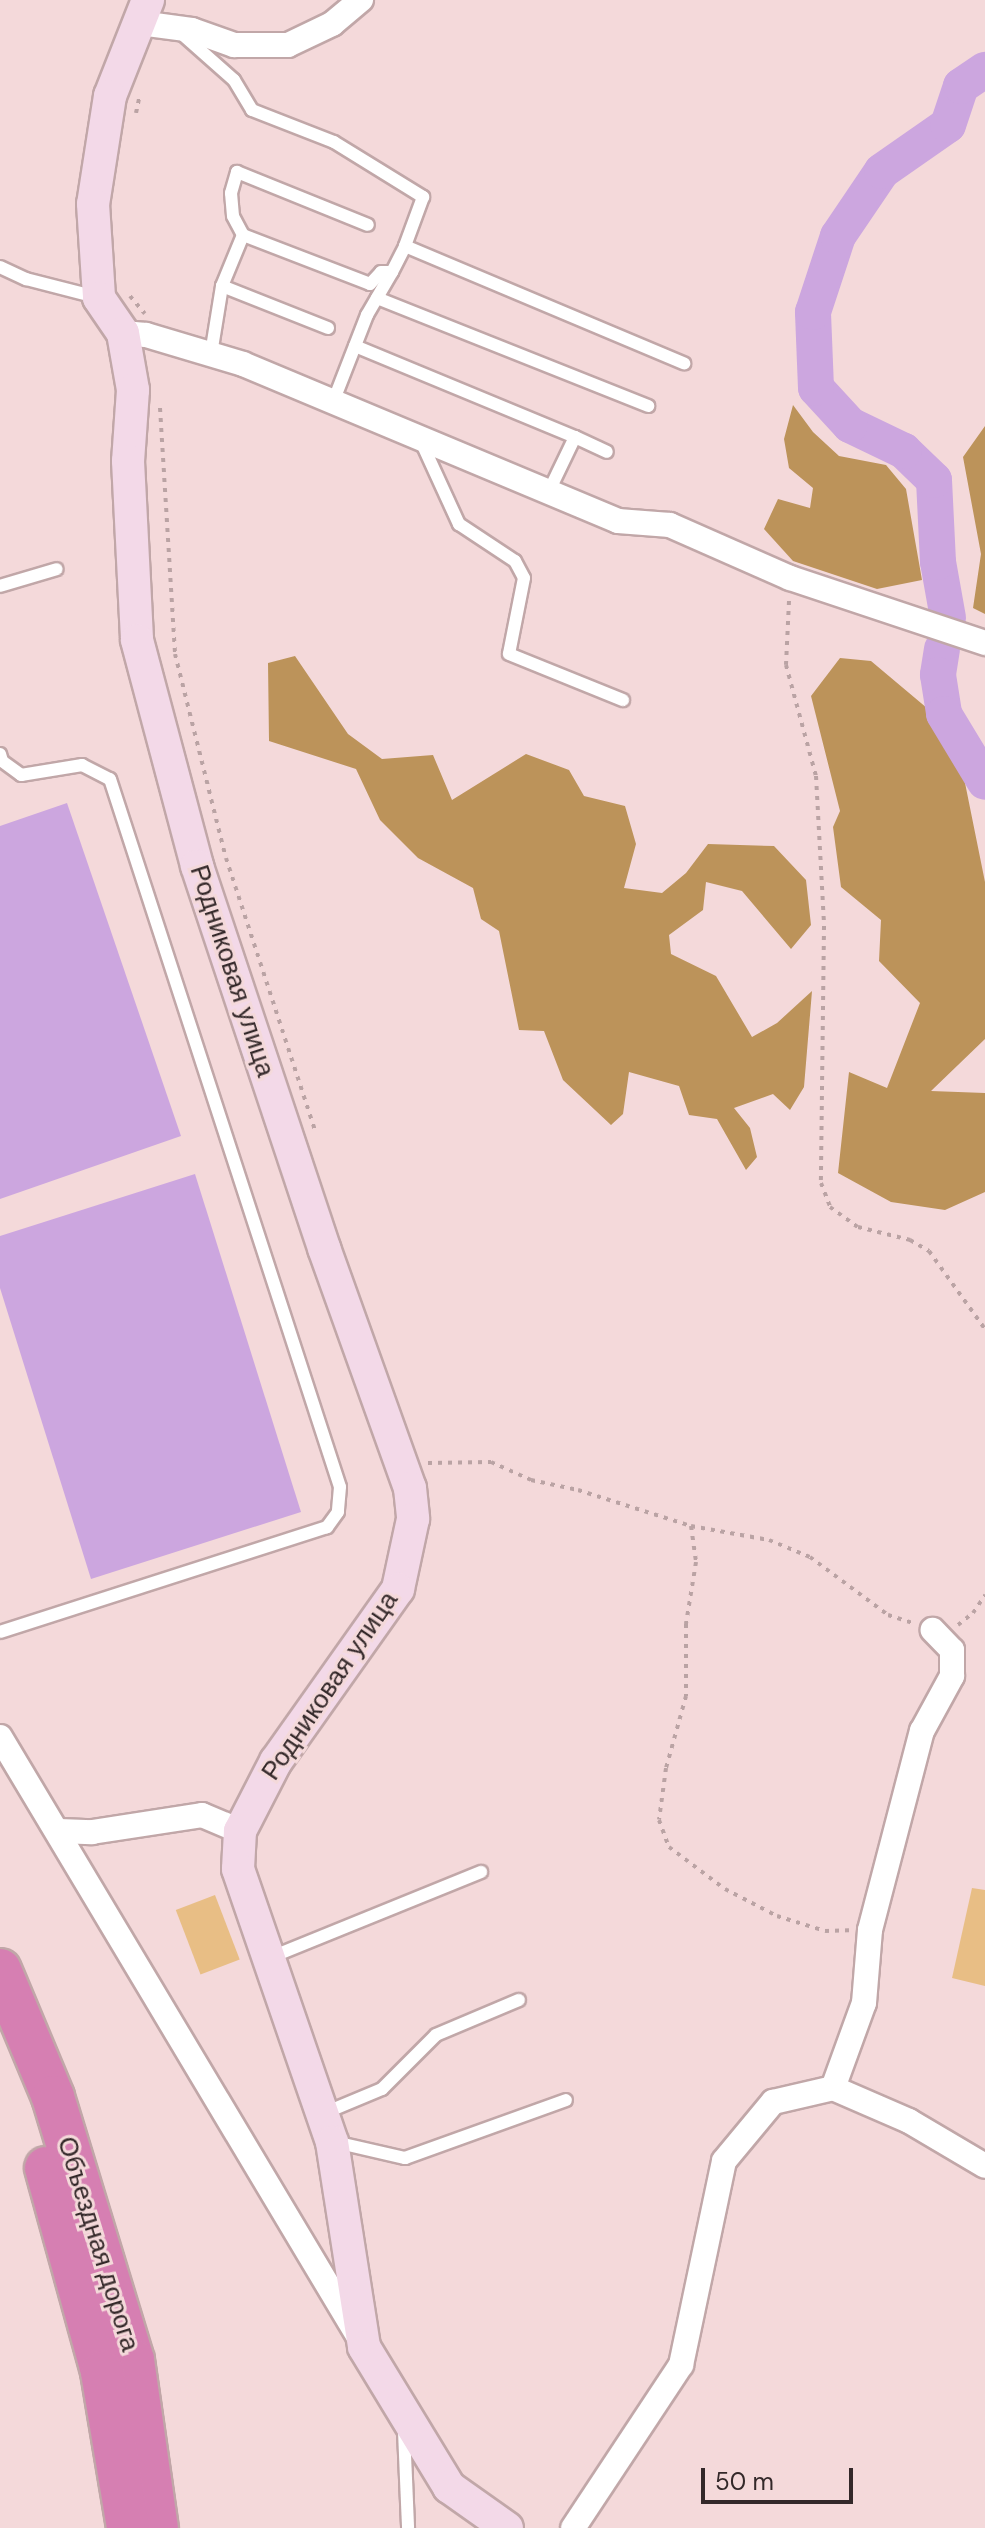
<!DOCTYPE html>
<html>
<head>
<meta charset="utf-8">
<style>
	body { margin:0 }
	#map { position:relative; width:985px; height:2528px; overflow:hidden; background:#f4d9da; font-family:"DM Sans",sans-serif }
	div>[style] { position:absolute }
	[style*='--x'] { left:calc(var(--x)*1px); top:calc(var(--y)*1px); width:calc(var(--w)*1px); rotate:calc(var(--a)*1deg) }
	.green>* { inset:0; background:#e8be85; transform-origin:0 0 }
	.forest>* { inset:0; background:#bc935a }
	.water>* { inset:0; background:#cca6df }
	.river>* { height:36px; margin:-18px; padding:0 18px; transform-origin:18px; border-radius:18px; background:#cca6df }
	.path>* { height:4px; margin-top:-2px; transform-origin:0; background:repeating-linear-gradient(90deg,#baa3a4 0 4px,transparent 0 10px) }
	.roads { filter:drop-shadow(2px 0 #c1a7a8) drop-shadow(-2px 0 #c1a7a8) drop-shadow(0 2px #c1a7a8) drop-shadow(0 -2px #c1a7a8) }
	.lane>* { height:12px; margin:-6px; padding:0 6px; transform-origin:6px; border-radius:6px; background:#fff }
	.street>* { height:24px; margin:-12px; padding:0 12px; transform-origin:12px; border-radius:12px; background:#fff }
	.secondary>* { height:32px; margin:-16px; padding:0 16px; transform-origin:16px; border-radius:16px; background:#f3d9e8 }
	.highway>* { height:42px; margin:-21px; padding:0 21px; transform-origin:21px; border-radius:21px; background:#d67fb2 }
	span { translate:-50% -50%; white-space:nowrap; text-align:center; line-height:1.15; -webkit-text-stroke:6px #f4d9da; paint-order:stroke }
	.street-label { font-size:26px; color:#332829 }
	.scale { position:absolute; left:701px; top:2468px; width:152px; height:36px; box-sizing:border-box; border:4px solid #332829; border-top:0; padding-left:10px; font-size:24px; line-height:28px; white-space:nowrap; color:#332829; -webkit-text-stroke:6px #f4d9da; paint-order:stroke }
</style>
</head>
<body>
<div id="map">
	<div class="green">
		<i style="clip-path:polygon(972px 1888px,985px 1890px,985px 1986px,952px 1978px)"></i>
		<i style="left:215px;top:1895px;width:69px;height:42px;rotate:69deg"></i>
	</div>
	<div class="forest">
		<i style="clip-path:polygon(793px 405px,813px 432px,839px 456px,886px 465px,906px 489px,922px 580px,877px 589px,793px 561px,764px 529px,778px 499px,810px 508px,813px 488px,789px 468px,784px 439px)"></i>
		<i style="clip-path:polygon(985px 426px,985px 614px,973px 608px,981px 554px,963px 457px)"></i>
		<i style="clip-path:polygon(295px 656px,348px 734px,382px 759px,433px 755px,452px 800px,526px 754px,569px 770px,584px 796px,625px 806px,636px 844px,624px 888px,662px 893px,686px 873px,708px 844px,774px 846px,806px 880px,811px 925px,791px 949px,742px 891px,706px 882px,703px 910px,669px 935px,671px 954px,716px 976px,752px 1037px,777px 1023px,812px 991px,804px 1087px,790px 1110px,773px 1094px,734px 1108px,750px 1128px,757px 1157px,746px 1170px,717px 1119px,689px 1115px,679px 1086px,629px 1072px,623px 1114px,611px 1125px,563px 1080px,544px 1031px,519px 1030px,499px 931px,481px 919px,473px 888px,418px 858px,380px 820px,356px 769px,269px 741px,268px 663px)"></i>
		<i style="clip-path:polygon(840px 658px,871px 661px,940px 719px,963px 773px,985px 882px,985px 1039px,931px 1091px,985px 1093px,985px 1192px,945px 1210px,891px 1202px,838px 1173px,849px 1072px,887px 1088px,920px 1003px,879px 961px,881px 920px,841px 887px,833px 827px,840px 811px,811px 696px)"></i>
	</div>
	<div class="water">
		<i style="clip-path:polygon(67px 803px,181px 1136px,0 1199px,0 826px)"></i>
		<i style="clip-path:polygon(195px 1174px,301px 1512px,91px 1579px,0 1288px,0 1236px)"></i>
	</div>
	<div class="river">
		<i style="--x:948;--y:618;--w:57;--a:-100.1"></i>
		<i style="--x:938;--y:562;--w:82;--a:-92.8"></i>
		<i style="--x:934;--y:480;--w:42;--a:-136"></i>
		<i style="--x:904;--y:451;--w:60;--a:-154.3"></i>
		<i style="--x:850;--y:425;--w:50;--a:-132.6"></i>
		<i style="--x:816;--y:388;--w:76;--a:-92.3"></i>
		<i style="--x:813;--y:312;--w:80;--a:-71.8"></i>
		<i style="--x:838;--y:236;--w:78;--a:-55.9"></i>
		<i style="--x:882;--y:171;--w:80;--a:-34.9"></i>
		<i style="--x:948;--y:125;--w:41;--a:-71.6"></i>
		<i style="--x:961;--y:86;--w:29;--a:-34"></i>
		<i style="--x:942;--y:649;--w:26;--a:99"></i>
		<i style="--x:938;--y:675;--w:39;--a:81"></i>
		<i style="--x:944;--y:714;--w:79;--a:58.9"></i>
	</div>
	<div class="path">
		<i style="--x:136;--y:113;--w:19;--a:-78"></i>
		<i style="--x:130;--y:296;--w:23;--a:50"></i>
		<i style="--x:160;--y:408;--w:246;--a:86.5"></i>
		<i style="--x:175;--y:654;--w:210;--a:76"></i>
		<i style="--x:226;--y:858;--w:286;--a:71.9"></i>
		<i style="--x:789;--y:601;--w:64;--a:92.7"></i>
		<i style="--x:786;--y:665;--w:115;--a:74.9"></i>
		<i style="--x:816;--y:776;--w:150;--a:86.9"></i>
		<i style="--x:824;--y:926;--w:257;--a:90.7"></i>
		<i style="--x:821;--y:1183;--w:26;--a:69"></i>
		<i style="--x:830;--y:1207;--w:34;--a:36"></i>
		<i style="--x:858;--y:1227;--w:54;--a:14"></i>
		<i style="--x:910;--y:1240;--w:22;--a:30"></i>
		<i style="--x:929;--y:1251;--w:96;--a:54.3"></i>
		<i style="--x:428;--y:1463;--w:63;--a:-0.9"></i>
		<i style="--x:491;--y:1462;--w:44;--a:24.2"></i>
		<i style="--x:531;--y:1480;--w:48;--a:12"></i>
		<i style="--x:578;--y:1490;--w:119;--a:17.7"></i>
		<i style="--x:691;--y:1526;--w:79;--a:10.2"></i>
		<i style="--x:769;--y:1540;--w:44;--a:22.5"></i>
		<i style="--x:810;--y:1557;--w:97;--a:36.6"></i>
		<i style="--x:888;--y:1615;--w:28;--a:18"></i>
		<i style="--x:691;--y:1526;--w:36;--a:82"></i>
		<i style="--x:696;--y:1562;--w:63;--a:99.2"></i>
		<i style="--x:686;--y:1624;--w:72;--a:90"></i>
		<i style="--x:686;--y:1696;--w:75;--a:105.5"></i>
		<i style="--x:666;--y:1768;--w:52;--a:97.7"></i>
		<i style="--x:659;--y:1820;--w:29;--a:70"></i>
		<i style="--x:669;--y:1847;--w:70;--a:36.9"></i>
		<i style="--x:725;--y:1889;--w:59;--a:27.4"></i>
		<i style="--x:777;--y:1916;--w:50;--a:17.4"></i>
		<i style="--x:825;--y:1931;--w:24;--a:-2"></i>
		<i style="--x:958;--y:1625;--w:19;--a:-39"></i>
		<i style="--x:973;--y:1613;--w:22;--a:-56"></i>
	</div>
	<div class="roads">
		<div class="lane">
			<i style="--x:182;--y:34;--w:69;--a:41.5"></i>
			<i style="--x:234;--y:80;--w:35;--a:59"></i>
			<i style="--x:252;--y:110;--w:88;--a:21.3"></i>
			<i style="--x:334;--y:142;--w:105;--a:31.7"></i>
			<i style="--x:423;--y:197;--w:52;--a:110.2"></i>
			<i style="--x:243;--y:235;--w:136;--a:21.1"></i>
			<i style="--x:370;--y:284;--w:16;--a:-47"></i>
			<i style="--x:381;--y:272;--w:11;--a:0"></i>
			<i style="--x:392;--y:272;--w:50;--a:120.2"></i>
			<i style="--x:367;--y:315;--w:93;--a:111.3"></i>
			<i style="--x:0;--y:267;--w:29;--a:25"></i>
			<i style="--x:26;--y:279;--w:72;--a:14.4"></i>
			<i style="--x:392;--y:272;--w:29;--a:-63"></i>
			<i style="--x:405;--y:246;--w:303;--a:22.8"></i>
			<i style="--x:222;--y:286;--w:114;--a:21.6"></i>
			<i style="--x:377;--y:298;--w:292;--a:21.7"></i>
			<i style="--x:355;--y:346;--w:238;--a:22.5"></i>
			<i style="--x:575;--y:437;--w:62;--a:115.7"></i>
			<i style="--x:211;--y:354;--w:69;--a:-80.8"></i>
			<i style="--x:222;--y:286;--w:55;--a:-67.6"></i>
			<i style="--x:243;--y:235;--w:21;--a:-118"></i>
			<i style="--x:233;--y:216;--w:23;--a:-95"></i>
			<i style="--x:231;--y:193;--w:22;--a:-74"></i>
			<i style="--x:237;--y:172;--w:141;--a:22"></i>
			<i style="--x:575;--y:437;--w:35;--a:25"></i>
			<i style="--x:420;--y:439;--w:94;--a:65.4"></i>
			<i style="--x:459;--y:524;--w:67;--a:33.5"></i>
			<i style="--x:515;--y:561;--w:19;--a:62"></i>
			<i style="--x:524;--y:578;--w:77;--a:101.2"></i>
			<i style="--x:509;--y:654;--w:123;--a:22"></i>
			<i style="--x:0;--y:586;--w:59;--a:-16.6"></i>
			<i style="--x:0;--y:754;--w:7;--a:74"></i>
			<i style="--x:2;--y:761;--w:24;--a:36"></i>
			<i style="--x:21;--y:775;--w:62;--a:-9.3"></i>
			<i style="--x:82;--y:765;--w:31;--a:27"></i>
			<i style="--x:110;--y:779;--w:744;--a:72"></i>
			<i style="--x:340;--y:1487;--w:25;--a:95"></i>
			<i style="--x:338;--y:1512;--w:19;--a:126"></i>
			<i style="--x:327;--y:1527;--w:343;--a:162.2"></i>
			<i style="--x:269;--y:1958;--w:229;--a:-22.1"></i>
			<i style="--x:322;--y:2114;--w:65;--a:-22.6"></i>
			<i style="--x:382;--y:2089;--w:76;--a:-45"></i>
			<i style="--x:436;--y:2035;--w:90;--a:-22.9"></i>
			<i style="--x:335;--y:2142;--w:72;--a:12.9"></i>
			<i style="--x:405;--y:2158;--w:171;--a:-19.8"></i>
			<i style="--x:404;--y:2431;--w:97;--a:87.6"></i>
		</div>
		<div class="street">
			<i style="--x:140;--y:23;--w:52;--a:7.7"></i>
			<i style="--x:192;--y:30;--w:45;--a:19.7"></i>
			<i style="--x:234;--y:45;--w:54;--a:0"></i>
			<i style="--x:288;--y:45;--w:49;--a:-25.5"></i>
			<i style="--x:332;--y:24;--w:38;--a:-40"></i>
			<i style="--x:123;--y:333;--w:23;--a:5"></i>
			<i style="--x:146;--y:335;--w:101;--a:16.6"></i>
			<i style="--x:243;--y:364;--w:407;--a:22.7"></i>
			<i style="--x:618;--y:521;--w:52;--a:4.4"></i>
			<i style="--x:670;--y:525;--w:131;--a:23.8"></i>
			<i style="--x:790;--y:578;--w:206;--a:18.4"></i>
			<i style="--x:0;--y:1737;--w:696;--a:59.12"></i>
			<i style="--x:59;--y:1831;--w:33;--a:2"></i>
			<i style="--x:92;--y:1832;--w:111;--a:-8.8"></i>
			<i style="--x:202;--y:1815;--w:41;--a:22.8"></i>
			<i style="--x:833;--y:2088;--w:83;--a:23.5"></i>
			<i style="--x:909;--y:2121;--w:88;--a:30.6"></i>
			<i style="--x:573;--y:2528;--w:196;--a:-56.5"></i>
			<i style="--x:681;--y:2365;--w:208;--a:-78.1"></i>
			<i style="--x:724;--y:2161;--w:77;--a:-50.3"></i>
			<i style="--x:773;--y:2102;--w:62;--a:-13.1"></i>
			<i style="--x:833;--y:2088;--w:90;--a:-70"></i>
			<i style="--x:864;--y:2003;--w:73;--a:-85.3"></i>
			<i style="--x:870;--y:1930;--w:206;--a:-75.4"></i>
			<i style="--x:922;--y:1731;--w:63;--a:-61.4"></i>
			<i style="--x:952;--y:1676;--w:26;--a:-90"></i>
			<i style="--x:952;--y:1650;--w:28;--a:-134"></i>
		</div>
		<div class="secondary">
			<i style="--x:148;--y:0;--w:103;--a:111.6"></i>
			<i style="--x:110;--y:96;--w:109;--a:98.9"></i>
			<i style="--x:93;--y:204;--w:94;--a:86.3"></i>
			<i style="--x:99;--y:298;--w:42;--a:55.6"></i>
			<i style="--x:123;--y:333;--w:58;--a:80"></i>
			<i style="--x:133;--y:390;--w:71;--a:94"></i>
			<i style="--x:128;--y:461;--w:179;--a:87.1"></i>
			<i style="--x:137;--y:640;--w:234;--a:75.1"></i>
			<i style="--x:197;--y:866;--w:403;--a:71.6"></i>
			<i style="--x:324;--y:1248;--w:255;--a:70.3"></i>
			<i style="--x:410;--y:1488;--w:31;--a:84"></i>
			<i style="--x:413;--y:1519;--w:72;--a:102.1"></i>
			<i style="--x:398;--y:1589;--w:211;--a:125.3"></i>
			<i style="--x:276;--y:1761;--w:79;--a:117.2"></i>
			<i style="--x:240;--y:1831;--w:38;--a:93"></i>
			<i style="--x:238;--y:1869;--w:289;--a:71"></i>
			<i style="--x:332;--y:2142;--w:207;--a:81.1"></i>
			<i style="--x:364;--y:2347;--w:164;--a:58.7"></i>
			<i style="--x:449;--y:2487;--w:71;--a:35.3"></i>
		</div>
		<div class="highway">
			<i style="--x:0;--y:1970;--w:138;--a:67.3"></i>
			<i style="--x:53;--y:2097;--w:275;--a:73.1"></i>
			<i style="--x:133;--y:2360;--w:170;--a:81.9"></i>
			<i style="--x:46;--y:2168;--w:212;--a:74.6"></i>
			<i style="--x:102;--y:2372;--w:158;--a:80.5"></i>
		</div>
	</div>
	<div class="street-label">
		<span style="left:232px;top:971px;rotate:72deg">Родниковая улица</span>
		<span style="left:330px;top:1686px;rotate:-56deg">Родниковая улица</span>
		<span style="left:98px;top:2244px;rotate:73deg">Объездная дорога</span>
	</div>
	<div class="scale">50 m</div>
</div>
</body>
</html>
